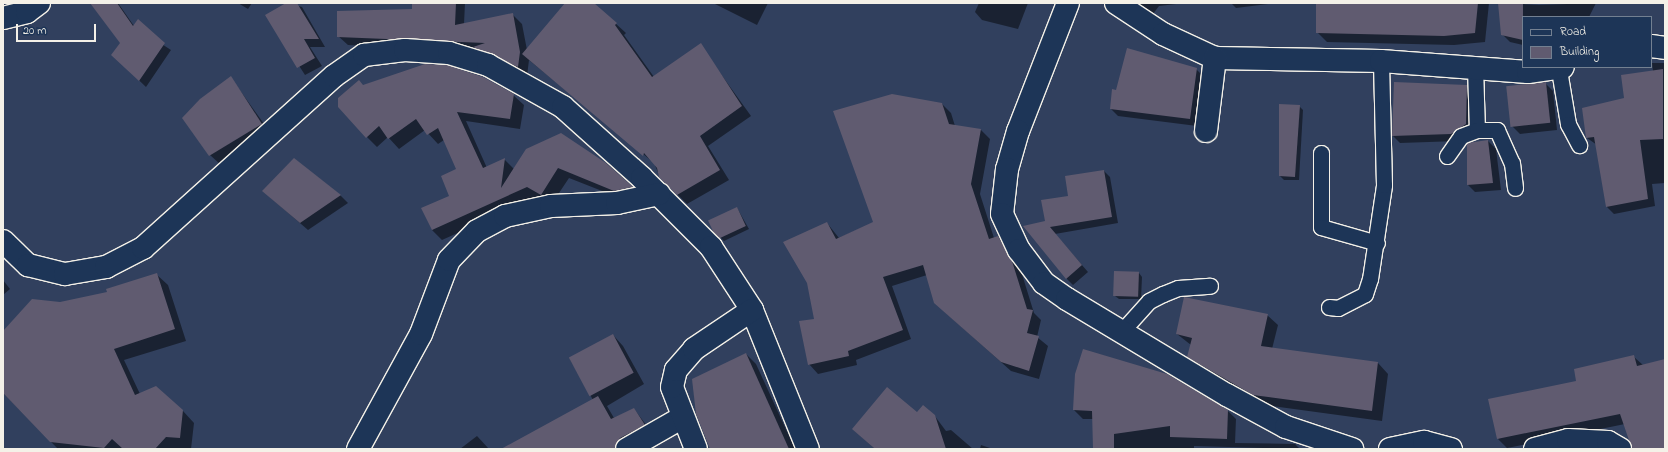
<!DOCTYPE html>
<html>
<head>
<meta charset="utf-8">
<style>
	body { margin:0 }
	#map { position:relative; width:1668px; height:452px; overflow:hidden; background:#31405e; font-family:"Indie Flower",sans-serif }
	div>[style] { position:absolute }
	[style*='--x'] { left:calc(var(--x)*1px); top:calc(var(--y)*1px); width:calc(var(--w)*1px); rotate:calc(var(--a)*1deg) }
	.shadow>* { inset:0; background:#0007 }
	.building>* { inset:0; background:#605b70; transform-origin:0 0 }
	.roads { filter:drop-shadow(1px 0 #f4f1e8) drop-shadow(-1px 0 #f4f1e8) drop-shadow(0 1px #f4f1e8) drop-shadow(0 -1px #f4f1e8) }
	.lane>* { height:15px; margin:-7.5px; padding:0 7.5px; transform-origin:7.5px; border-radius:7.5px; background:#1d3557 }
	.street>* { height:22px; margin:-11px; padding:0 11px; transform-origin:11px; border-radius:11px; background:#1d3557 }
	span { translate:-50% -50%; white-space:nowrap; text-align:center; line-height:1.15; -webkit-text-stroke:3px #1d3557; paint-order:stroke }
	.frame { position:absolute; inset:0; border:4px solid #f4f1e8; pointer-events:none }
	.legend { position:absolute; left:1522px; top:16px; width:130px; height:52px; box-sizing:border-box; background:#1d3557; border:1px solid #738091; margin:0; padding:5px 7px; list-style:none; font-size:12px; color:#f4f1e8 }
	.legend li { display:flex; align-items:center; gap:8px; height:20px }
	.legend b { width:20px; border:1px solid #738091 }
	.scale { position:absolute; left:16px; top:24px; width:80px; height:18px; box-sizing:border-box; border:2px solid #f4f1e8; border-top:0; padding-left:5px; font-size:12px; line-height:14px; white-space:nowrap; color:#f4f1e8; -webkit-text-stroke:3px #1d3557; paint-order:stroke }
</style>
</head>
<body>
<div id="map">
	<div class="shadow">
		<i style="clip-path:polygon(92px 3px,118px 3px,134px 26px,171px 50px,146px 87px,119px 61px,121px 43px)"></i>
		<i style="clip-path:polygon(238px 3px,252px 3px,248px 9px)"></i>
		<i style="clip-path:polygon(288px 3px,302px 7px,325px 47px,310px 47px,322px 66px,305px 75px,267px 16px)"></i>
		<i style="clip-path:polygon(413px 3px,465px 3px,464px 24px,512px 14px,522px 24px,527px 50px,566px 3px,593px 3px,626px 33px,624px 35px,654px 77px,700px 45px,751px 116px,708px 146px,729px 180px,687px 204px,660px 177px,654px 163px,529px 60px,527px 76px,479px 52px,348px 45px,338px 36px,413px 10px)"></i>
		<i style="clip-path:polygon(713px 3px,768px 3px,757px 25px)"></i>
		<i style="clip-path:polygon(979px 3px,1028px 3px,1018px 29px,982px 20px,975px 12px)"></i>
		<i style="clip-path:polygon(1136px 3px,1185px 3px,1159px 6px,1153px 14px)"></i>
		<i style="clip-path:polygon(1231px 3px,1277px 3px,1236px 8px)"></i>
		<i style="clip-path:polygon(1333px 3px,1489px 3px,1485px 42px,1454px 45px,1327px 42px,1317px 32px)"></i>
		<i style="clip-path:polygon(1499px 3px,1539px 5px,1596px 3px,1589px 17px,1523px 17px,1523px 45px,1510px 42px,1502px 34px)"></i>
		<i style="clip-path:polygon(1652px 63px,1665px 63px,1665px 183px,1652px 184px,1655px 206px,1614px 214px,1607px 207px,1597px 145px,1587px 138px,1653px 71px)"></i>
		<i style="clip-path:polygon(1196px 69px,1203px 76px,1197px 126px,1118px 116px,1111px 109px,1116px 91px)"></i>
		<i style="clip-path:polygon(231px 78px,272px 135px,221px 165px,210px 155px)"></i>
		<i style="clip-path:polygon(1545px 83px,1553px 91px,1557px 130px,1520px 134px,1512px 126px)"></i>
		<i style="clip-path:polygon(363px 86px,513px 95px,524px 105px,520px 129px,466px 121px,487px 168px,505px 160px,514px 169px,606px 163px,642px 197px,625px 200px,569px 178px,551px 205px,538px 197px,442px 240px,432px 230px,451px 196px,458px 170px,444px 140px,438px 144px,425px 130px,399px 149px,388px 137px,377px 147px,367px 137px)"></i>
		<i style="clip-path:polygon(1466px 86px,1473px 92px,1473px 131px,1458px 141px,1400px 143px,1393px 136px)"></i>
		<i style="clip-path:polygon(942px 104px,951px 113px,955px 126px,981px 130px,990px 139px,980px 194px,994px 238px,998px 237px,1007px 246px,1021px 271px,1034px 313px,1041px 320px,1037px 337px,1048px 346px,1039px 379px,1011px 371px,945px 312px,927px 275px,892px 286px,911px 339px,856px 360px,857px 365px,818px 374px,809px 364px,827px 223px,839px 238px,875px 222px)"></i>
		<i style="clip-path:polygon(1299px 106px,1303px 110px,1299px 180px,1284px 180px,1280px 176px)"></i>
		<i style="clip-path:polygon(1488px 141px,1496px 149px,1501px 190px,1475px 192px,1468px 185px)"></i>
		<i style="clip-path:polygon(1104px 171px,1110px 177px,1118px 223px,1055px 234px,1088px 272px,1073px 285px,1066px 278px,1046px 221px,1069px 196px)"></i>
		<i style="clip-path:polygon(340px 195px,348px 203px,308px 230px,271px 198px)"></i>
		<i style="clip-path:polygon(737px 208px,749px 229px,724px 241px,720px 237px)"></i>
		<i style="clip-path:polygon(1139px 273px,1142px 277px,1141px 299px,1119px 299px,1115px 296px)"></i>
		<i style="clip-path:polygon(156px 274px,168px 285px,186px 341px,124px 360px,140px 394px,183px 411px,194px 423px,191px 449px,58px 449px,3px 393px,3px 332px,60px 303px,109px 293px)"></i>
		<i style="clip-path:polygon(3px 280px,10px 289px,3px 295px)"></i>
		<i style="clip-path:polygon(1267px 315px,1278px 325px,1272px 349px,1378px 363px,1388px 374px,1382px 421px,1265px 405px,1199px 367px,1189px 356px,1191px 345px,1177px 334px)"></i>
		<i style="clip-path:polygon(613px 335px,623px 346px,644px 384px,607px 406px,614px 418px,634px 409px,654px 435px,633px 449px,533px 449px,593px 400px,570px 359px)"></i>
		<i style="clip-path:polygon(746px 354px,756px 364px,795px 449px,712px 449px)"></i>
		<i style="clip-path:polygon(1634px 357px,1643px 365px,1665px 360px,1665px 449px,1632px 449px,1625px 424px,1507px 448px,1498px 439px,1577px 381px)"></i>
		<i style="clip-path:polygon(1074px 410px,1227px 410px,1236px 419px,1235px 443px,1295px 444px,1300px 449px,1194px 446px,1194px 449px,1094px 449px,1093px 419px,1083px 419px)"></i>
		<i style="clip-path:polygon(918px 413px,934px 415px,946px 431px,951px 430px,973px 449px,875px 449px,853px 429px)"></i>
		<i style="clip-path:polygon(477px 436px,489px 449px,460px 449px)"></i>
		<i style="clip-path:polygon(981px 445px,993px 449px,980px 449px)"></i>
	</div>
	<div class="building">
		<i style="clip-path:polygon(90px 3px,117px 3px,133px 26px,138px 19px,165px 43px,139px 81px,111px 55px,120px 43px)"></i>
		<i style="clip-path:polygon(286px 3px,297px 3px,319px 39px,304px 39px,315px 58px,297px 68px,265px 15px)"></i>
		<i style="clip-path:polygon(412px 3px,456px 3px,455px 25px,513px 13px,520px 52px,518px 67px,473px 47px,485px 43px,337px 37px,337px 11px,412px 9px)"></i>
		<i style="clip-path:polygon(565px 3px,594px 3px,617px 23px,615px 25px,652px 77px,701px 43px,742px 106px,700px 136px,720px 170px,677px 195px,659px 177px,657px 168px,644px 153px,643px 156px,522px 54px)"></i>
		<i style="clip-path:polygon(1478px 3px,1475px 33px,1444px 36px,1316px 33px,1316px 4px)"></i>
		<i style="clip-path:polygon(1498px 3px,1523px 3px,1523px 40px,1501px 35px)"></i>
		<i style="clip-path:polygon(1127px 48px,1197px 68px,1190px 119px,1110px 109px,1112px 89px,1116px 90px)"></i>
		<i style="clip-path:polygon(425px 64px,447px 65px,483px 77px,514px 94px,510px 119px,457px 112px,483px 168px,505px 158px,501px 188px,526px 149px,561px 133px,606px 163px,633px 187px,614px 191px,558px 168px,541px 195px,527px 187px,432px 230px,421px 208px,449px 196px,441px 176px,456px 169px,438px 128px,427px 135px,416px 119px,388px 139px,379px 126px,366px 138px,338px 107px,338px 98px,359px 80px,363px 85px)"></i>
		<i style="clip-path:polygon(1663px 69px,1663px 139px,1640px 140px,1648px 199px,1606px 207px,1594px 137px,1586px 138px,1582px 108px,1624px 98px,1621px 75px)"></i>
		<i style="clip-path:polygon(231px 76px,262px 124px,209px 156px,182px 118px,200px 99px)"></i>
		<i style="clip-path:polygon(1394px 82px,1467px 85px,1466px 124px,1451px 134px,1392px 136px)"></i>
		<i style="left:1546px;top:82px;width:41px;height:40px;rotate:84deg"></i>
		<i style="clip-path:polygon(892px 94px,942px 103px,949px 124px,981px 129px,971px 184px,989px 239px,998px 236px,1012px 261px,1027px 309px,1033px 310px,1027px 333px,1039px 336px,1029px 371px,1001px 362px,934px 303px,923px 265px,883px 277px,903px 330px,848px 351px,849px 356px,808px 365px,799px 321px,814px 319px,807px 283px,783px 242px,827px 222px,836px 239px,873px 222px,833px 111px)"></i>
		<i style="clip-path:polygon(1279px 104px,1300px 105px,1295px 177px,1279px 176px)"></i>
		<i style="clip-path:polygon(1488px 140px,1493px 183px,1467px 185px,1467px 143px)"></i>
		<i style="clip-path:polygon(294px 158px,341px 195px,300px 223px,262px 191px)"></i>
		<i style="clip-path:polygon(1104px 170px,1112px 217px,1050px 227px,1082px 265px,1066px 279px,1023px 226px,1045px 221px,1041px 200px,1068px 196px,1065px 176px)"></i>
		<i style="left:737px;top:207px;width:21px;height:32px;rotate:65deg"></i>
		<i style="left:1114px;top:271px;width:25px;height:25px;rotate:2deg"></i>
		<i style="clip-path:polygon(157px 273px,175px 329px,114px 349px,135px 395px,156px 386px,183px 410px,180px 438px,166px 437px,155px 449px,123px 449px,112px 439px,104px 448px,50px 442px,3px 393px,3px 331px,32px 299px,60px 302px,107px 292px,106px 289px)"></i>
		<i style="clip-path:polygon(1184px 297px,1268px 314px,1261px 346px,1378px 362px,1372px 411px,1253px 395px,1187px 357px,1192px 338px,1176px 334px)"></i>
		<i style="left:613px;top:334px;width:44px;height:50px;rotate:62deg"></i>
		<i style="clip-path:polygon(1083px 349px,1167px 374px,1228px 410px,1227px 439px,1170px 437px,1170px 426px,1114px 434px,1114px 449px,1093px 449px,1092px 411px,1073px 410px,1075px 374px)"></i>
		<i style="clip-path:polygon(746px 353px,789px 449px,710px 449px,696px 414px,692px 379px)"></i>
		<i style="clip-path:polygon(1634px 355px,1637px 366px,1665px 359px,1665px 449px,1632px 449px,1620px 414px,1497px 439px,1488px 399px,1576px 381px,1574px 369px)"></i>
		<i style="clip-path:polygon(887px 387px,917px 412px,923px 405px,935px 415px,946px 449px,875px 449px,852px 429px)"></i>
		<i style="clip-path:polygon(598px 396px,611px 419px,634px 408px,645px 425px,620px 438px,615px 449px,501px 449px)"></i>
	</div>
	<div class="roads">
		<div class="lane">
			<i style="--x:1475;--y:67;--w:63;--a:88.2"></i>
			<i style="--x:1559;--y:70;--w:55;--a:80.5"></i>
			<i style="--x:1568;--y:124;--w:24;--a:62"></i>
			<i style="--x:1321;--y:153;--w:74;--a:90"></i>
			<i style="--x:1321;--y:227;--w:58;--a:15.9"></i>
			<i style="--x:1447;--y:156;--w:24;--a:-55"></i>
			<i style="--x:1461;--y:136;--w:17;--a:-21"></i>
			<i style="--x:1477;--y:130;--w:20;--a:0"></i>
			<i style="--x:1497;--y:130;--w:36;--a:66"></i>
			<i style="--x:1512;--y:163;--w:25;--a:83"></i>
			<i style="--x:1329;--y:307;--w:9;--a:6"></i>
			<i style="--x:1338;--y:308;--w:30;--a:-27"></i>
			<i style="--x:1365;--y:294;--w:16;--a:-72"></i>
			<i style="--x:1370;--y:279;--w:95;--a:-81.5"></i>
			<i style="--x:1384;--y:185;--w:124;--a:-91.4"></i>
			<i style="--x:1122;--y:331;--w:40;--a:-48"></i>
			<i style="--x:1149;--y:301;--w:16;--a:-27"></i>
			<i style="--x:1163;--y:294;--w:16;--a:-22"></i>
			<i style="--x:1178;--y:288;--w:32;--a:-4"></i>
		</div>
		<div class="street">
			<i style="--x:1068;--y:3;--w:137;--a:111.3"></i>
			<i style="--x:1018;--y:131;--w:40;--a:106"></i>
			<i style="--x:1007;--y:169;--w:45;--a:96.3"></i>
			<i style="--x:1002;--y:214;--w:40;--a:65"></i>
			<i style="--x:1019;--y:250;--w:41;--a:52.9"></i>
			<i style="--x:1044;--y:283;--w:28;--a:35"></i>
			<i style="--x:1067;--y:299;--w:187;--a:31"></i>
			<i style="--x:1227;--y:395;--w:67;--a:28.5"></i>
			<i style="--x:1286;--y:427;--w:70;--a:18.4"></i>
			<i style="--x:1116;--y:3;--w:56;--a:33.4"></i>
			<i style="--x:1163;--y:34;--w:57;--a:24.8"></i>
			<i style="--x:1215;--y:58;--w:166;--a:1"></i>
			<i style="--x:1381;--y:61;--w:147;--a:4.3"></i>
			<i style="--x:1528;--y:72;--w:35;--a:-8"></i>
			<i style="--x:3;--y:18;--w:25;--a:-14"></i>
			<i style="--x:27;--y:12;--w:15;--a:-37"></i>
			<i style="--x:1651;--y:46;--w:14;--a:8"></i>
			<i style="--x:1206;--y:131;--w:74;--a:-83"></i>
			<i style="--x:3;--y:241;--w:35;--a:44"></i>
			<i style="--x:28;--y:265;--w:38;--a:14"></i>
			<i style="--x:65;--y:274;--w:42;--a:-9.7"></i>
			<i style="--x:106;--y:267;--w:42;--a:-27.2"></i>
			<i style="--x:143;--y:248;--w:257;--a:-42"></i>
			<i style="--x:334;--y:76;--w:37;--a:-35"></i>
			<i style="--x:364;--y:55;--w:41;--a:-7"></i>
			<i style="--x:405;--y:50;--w:44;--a:3.9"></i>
			<i style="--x:449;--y:53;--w:41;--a:17.1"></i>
			<i style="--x:488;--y:65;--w:86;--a:29.2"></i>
			<i style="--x:563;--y:107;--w:106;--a:41.9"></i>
			<i style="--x:642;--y:178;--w:98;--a:45"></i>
			<i style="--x:711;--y:247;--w:75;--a:56.9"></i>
			<i style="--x:752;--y:310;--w:150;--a:68.1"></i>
			<i style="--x:358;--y:449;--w:131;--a:-61.3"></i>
			<i style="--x:421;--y:334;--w:79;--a:-69.3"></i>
			<i style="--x:449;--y:260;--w:40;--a:-46"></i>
			<i style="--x:477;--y:231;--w:32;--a:-28"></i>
			<i style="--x:505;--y:216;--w:47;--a:-12.3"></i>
			<i style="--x:551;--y:206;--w:66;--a:-2.6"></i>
			<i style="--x:617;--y:203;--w:43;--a:-12.1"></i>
			<i style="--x:627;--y:449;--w:64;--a:-29.7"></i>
			<i style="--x:696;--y:449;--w:66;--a:-111.2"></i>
			<i style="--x:672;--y:387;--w:17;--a:-77"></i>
			<i style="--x:676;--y:370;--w:28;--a:-49"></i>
			<i style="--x:694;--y:349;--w:70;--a:-33.9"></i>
			<i style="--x:1390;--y:449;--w:35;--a:-12"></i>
			<i style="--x:1424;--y:442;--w:28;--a:15"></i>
			<i style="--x:1535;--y:449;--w:34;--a:-15"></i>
			<i style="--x:1568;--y:440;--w:40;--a:2.9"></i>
			<i style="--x:1608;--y:442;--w:14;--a:30"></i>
		</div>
	</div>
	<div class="frame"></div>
	<ul class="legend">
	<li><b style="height:5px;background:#1d3557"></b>Road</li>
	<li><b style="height:11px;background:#605b70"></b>Building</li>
	</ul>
	<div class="scale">20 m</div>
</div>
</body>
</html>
